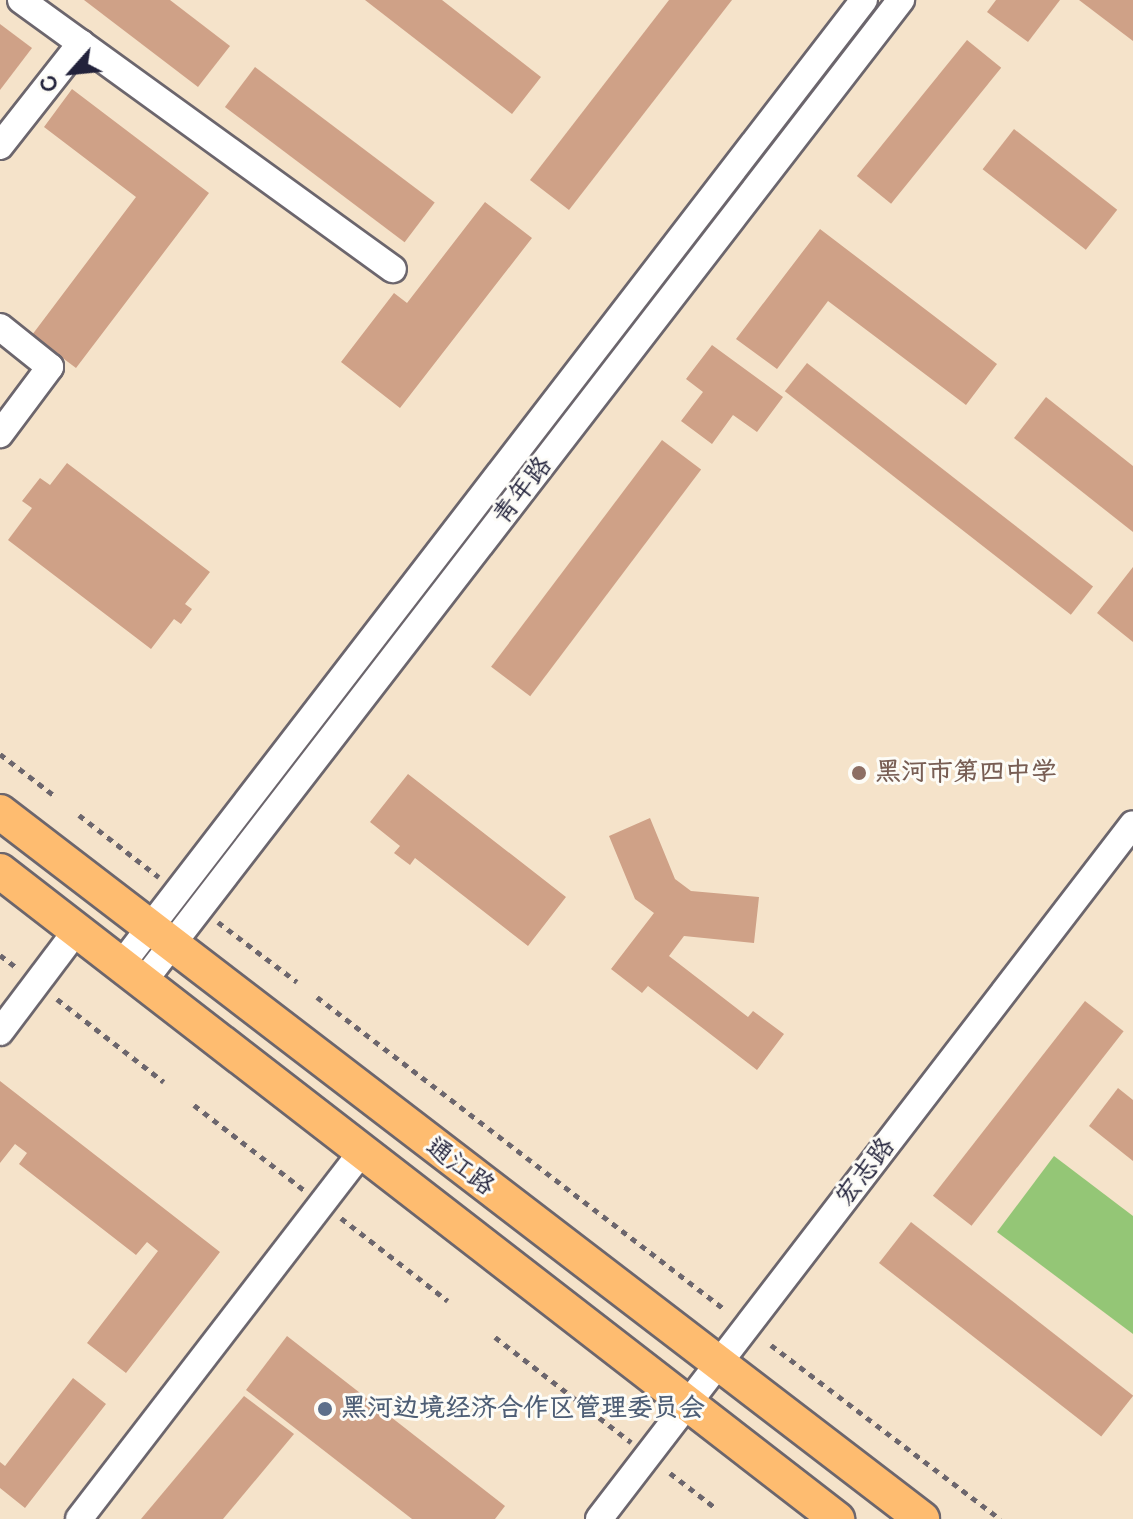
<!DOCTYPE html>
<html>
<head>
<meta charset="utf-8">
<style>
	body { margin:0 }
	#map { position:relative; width:1133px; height:1519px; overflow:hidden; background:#f5e3ca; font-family:"Balsamiq Sans","LXGW WenKai TC",sans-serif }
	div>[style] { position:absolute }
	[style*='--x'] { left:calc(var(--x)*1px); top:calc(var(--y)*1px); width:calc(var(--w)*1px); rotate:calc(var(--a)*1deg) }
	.green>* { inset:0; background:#94c676 }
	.building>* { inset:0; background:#cfa187; transform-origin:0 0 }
	.path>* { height:5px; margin-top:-2.5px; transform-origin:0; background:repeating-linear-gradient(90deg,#6c666d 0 6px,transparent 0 12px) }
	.roads { filter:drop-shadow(2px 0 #6c666d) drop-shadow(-2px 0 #6c666d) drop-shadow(0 2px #6c666d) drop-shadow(0 -2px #6c666d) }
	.minor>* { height:26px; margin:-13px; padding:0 13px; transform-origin:13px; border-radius:13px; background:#fff }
	.major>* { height:34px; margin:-17px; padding:0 17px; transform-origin:17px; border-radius:17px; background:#febc70 }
	.dots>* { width:22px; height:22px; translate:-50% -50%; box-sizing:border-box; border:4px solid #fdfcf7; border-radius:50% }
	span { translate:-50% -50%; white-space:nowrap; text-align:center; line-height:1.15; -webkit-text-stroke:6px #fdfcf7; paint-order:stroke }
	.street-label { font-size:26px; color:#22223b }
	.education-label { font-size:26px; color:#785e54; font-weight:700 }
	.left { translate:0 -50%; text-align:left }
	.service-label { font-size:26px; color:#4e5e75; font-weight:700 }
	.north { position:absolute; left:32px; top:32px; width:80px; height:80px; -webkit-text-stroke:6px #fdfcf7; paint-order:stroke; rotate:243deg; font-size:22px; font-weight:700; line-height:32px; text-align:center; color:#22223b }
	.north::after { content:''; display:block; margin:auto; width:28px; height:36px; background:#22223b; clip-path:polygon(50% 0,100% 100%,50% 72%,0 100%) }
</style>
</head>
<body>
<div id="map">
	<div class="green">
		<i style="clip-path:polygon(1054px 1156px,1133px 1216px,1133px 1334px,997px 1232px)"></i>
	</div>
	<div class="building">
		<i style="clip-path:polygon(84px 0,170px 0,230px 46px,198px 87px)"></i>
		<i style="clip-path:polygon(365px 0,442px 0,541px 77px,512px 114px)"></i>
		<i style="clip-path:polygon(669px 0,732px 0,569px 210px,530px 180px)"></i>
		<i style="clip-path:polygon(996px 0,1060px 0,1028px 42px,987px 12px)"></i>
		<i style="clip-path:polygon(1079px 0,1133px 0,1133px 41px)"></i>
		<i style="clip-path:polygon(0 24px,32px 48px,0 90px)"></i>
		<i style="left:967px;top:40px;width:44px;height:175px;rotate:39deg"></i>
		<i style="left:255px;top:67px;width:225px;height:50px;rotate:37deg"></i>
		<i style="clip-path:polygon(72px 89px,209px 193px,76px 368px,32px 335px,136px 197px,44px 127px)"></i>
		<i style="left:1014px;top:129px;width:131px;height:51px;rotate:38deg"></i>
		<i style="clip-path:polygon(485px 202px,532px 238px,400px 408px,341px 362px,394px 293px,407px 303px)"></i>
		<i style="clip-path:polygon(820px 229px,997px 364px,966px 405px,828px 301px,777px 369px,736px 339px)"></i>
		<i style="clip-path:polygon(712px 345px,783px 397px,757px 432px,733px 415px,712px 444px,681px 421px,703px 392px,686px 379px)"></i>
		<i style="left:807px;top:363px;width:363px;height:36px;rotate:38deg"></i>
		<i style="clip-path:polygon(1046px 397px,1133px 466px,1133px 532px,1014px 438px)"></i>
		<i style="left:662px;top:440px;width:49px;height:284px;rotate:37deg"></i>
		<i style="clip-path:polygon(67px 463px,210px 572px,185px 604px,192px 609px,181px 624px,174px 619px,151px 649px,8px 540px,32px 508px,22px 501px,40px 478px,50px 485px)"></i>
		<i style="clip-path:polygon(1133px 567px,1133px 642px,1097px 613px)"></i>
		<i style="clip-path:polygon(408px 774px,566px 897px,528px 946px,415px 858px,410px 865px,394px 853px,400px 846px,370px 822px)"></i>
		<i style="clip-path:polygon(650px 818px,675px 879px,691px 891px,759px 897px,754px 943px,684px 936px,669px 956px,748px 1017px,753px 1011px,784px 1034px,757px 1070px,648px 986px,642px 993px,611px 969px,654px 913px,635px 899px,609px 836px)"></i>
		<i style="left:1085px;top:1001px;width:49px;height:247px;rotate:38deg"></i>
		<i style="clip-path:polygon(0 1081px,220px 1252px,126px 1373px,87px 1343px,158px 1251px,147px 1242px,136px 1255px,19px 1164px,27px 1153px,15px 1144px,0 1163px)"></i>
		<i style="clip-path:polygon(1118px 1088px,1133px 1100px,1133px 1161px,1089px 1126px)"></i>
		<i style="left:911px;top:1222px;width:282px;height:52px;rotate:38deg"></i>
		<i style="clip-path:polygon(287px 1336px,505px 1506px,495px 1519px,412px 1519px,246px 1390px)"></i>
		<i style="clip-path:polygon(73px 1378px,106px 1404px,25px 1508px,0 1488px,0 1462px,5px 1466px)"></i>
		<i style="clip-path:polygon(244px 1396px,294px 1434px,223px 1519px,141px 1519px)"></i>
	</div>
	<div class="path">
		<i style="--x:0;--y:754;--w:69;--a:37.4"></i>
		<i style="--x:79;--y:815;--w:101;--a:37.8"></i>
		<i style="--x:218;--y:922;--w:99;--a:37.2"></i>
		<i style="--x:0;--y:955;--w:21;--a:37"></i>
		<i style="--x:317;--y:997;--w:513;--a:37.47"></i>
		<i style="--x:57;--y:999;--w:135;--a:37.8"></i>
		<i style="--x:194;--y:1105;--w:139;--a:37.7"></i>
		<i style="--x:341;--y:1218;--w:135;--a:37.8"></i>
		<i style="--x:495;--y:1337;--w:172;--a:37.7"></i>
		<i style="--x:771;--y:1345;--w:288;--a:37.2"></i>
		<i style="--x:670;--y:1473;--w:59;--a:37.5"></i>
	</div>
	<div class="roads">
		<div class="minor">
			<i style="--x:21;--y:0;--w:459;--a:35.9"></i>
			<i style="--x:0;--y:146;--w:131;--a:-51.8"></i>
			<i style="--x:0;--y:327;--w:64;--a:38.7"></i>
			<i style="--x:50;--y:367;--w:84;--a:126.7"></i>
			<i style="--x:121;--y:965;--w:1218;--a:-52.41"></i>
			<i style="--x:143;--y:982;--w:1241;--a:-52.34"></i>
			<i style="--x:0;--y:1032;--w:128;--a:-53"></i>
			<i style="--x:79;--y:1519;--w:462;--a:-52.4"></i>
			<i style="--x:599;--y:1519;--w:876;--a:-52.46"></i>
		</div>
		<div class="major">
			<i style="--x:0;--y:812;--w:1162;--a:37.48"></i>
			<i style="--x:0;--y:871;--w:1059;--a:37.75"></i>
		</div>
	</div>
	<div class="dots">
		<i style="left:859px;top:773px;background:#8d6e63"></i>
		<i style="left:325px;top:1409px;background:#5c6f8a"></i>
	</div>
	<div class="street-label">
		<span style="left:523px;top:491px;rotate:-52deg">青年路</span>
		<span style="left:460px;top:1167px;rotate:37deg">通江路</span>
		<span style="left:866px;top:1172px;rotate:-52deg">宏志路</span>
	</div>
	<div class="education-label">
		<span class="left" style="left:875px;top:773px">黑河市第四中学</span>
	</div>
	<div class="service-label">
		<span class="left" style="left:341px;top:1409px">黑河边境经济合作区管理委员会</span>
	</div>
	<div class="north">С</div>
</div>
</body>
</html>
